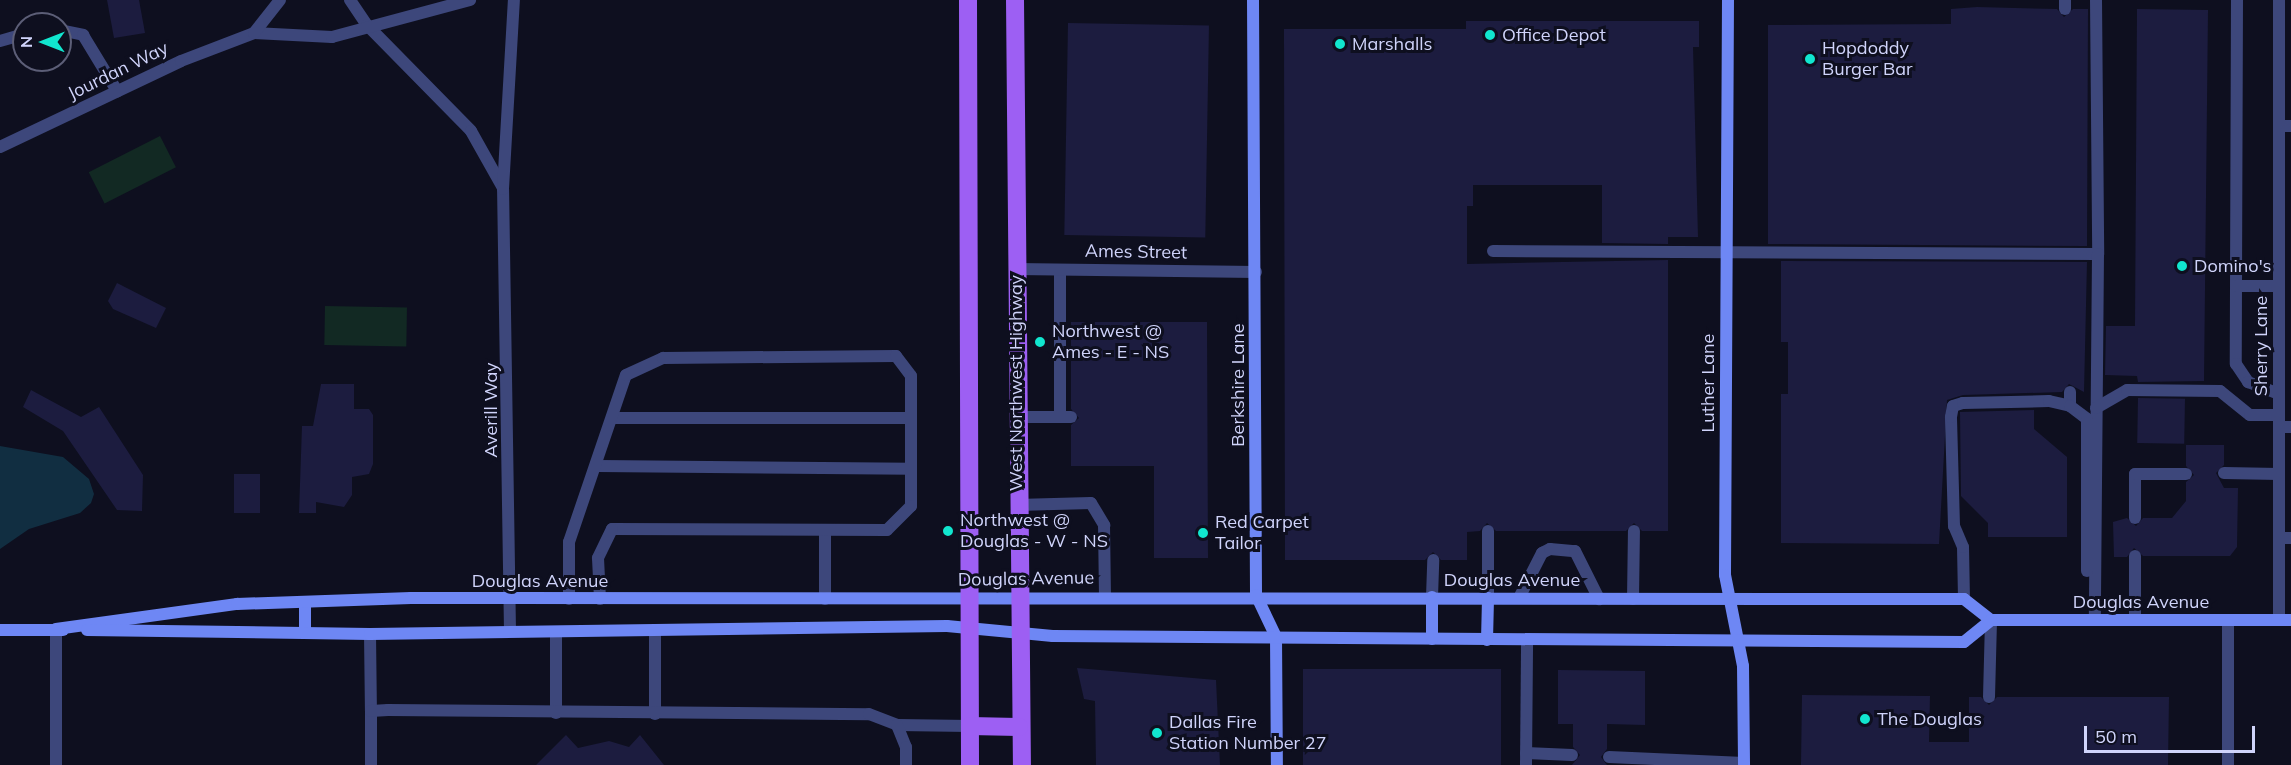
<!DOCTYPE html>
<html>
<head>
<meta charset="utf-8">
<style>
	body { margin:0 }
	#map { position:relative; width:2291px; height:765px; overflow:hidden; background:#0e0f1f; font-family:Mulish,sans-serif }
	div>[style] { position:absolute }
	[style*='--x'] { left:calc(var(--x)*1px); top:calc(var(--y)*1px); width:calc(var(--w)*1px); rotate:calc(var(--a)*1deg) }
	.green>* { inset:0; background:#122923; transform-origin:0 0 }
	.water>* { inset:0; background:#112e41 }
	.building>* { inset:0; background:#1c1c3f; transform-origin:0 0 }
	.lane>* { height:12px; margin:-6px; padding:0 6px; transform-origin:6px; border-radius:6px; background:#3d477b }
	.street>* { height:12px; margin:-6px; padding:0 6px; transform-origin:6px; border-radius:6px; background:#3d477b }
	.secondary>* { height:12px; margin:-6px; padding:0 6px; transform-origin:6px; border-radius:6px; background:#6e87f4 }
	.primary>* { height:18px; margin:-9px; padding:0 9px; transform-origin:9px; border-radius:9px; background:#9d5ff3 }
	.dots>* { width:16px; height:16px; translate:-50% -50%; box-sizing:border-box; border:3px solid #0e0f1f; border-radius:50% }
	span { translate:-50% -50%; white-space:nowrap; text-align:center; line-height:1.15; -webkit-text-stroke:6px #0e0f1f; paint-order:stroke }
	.poi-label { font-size:18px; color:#d0d4fb }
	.left { translate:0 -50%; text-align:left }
	.street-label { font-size:18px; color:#d0d4fb }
	.north { position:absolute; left:12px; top:12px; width:60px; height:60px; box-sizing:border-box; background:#0e0f1f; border:2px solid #5c5e77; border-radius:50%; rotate:270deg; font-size:16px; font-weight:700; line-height:24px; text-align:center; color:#d0d4fb }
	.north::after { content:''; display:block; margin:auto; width:21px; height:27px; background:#11e6cf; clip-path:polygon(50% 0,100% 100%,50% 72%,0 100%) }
	.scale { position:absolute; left:2084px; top:726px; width:171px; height:27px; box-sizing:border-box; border:3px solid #d0d4fb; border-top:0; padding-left:8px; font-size:18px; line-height:21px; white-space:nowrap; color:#d0d4fb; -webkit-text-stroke:4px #0e0f1f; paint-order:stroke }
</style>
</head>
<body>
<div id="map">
	<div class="green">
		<i style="left:160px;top:136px;width:35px;height:80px;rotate:63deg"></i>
		<i style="left:325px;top:306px;width:82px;height:39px;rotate:1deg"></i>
	</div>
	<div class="water">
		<i style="clip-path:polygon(0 446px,63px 457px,89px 479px,94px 494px,91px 503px,80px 513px,29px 529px,0 549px)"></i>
	</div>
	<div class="building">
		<i style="clip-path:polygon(107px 0,139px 0,145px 33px,114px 38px)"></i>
		<i style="clip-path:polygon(1977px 7px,2057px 9px,2064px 17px,2073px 9px,2088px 9px,2087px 246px,1768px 244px,1768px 25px,1951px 24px,1951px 9px)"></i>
		<i style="clip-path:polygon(2137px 9px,2208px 10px,2204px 381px,2138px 382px,2137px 376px,2105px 375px,2106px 326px,2135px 326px)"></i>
		<i style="clip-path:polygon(1466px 21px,1699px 21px,1699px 47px,1693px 47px,1698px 237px,1668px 237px,1668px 244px,1602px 243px,1602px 185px,1473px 185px,1473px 206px,1467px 206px,1467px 264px,1668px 260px,1668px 531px,1642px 531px,1634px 523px,1626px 531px,1496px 531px,1487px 523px,1480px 531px,1467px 532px,1467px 560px,1441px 560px,1433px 552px,1425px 560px,1285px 560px,1284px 29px,1466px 29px)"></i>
		<i style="left:1068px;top:23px;width:141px;height:212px;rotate:1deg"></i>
		<i style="clip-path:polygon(1781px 261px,2087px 262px,2084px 392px,2069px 384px,2062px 392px,1963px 395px,1947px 400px,1939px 544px,1781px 543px,1781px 394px,1788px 394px,1788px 342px,1781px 342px)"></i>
		<i style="clip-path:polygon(117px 283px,166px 308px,156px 328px,113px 309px,108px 301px)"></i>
		<i style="clip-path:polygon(1071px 322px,1207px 322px,1208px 558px,1154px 558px,1154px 466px,1071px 466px,1071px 425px,1079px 418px,1071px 409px)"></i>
		<i style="clip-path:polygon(321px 384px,354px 384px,354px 409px,369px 409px,373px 415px,373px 464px,369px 474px,352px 477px,352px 495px,344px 507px,316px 502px,316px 513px,299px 513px,302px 426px,313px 426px)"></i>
		<i style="clip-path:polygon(31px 390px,81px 417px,99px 407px,143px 475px,142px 511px,117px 510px,63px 431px,23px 407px)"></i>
		<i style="left:2138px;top:398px;width:47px;height:45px;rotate:1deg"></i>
		<i style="clip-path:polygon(2034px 410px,2034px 429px,2067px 457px,2067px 537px,1988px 537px,1988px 523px,1961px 496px,1960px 412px)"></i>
		<i style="clip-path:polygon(2186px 445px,2224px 445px,2224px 465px,2216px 473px,2224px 488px,2238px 488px,2237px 547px,2230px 556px,2143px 556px,2134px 548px,2127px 557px,2114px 557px,2113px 522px,2127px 518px,2136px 526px,2143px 518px,2172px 518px,2186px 501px,2186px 482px,2194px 475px,2186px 466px)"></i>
		<i style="left:234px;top:474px;width:26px;height:39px"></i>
		<i style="clip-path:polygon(1077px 668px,1216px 680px,1220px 765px,1096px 765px,1095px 701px,1084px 699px)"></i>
		<i style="left:1303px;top:669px;width:198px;height:96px"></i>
		<i style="clip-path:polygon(1558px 670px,1645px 671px,1645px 725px,1607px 724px,1607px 749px,1601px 757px,1607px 765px,1572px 765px,1580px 755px,1573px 747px,1573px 724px,1558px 724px)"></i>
		<i style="clip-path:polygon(1802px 695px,1930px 696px,1929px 742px,1969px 742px,1969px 697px,1981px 697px,1989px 705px,1997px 697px,2169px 697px,2168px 765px,1801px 765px)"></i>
		<i style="clip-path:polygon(566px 735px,578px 748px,609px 741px,629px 747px,640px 735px,664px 765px,536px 765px)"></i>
	</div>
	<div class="lane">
		<i style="--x:2065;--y:0;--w:9;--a:90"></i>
		<i style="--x:2096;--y:0;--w:254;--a:89.5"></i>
		<i style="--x:2237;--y:0;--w:364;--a:90.2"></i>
		<i style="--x:2236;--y:364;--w:22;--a:56"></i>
		<i style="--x:2248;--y:382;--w:33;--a:21"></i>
		<i style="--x:60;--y:30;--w:24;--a:12"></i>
		<i style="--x:83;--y:35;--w:66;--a:58.7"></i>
		<i style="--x:0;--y:41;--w:25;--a:-16"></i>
		<i style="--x:2279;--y:126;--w:12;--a:0"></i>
		<i style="--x:1493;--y:251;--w:605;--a:0.28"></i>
		<i style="--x:2098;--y:254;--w:366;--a:90.5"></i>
		<i style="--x:1060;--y:270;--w:147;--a:90"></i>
		<i style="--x:2236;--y:286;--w:43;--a:0"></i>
		<i style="--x:2070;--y:406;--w:14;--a:-90"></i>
		<i style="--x:2096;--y:408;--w:36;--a:-30"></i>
		<i style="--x:2127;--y:390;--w:93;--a:0.6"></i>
		<i style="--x:2220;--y:391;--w:38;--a:39"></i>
		<i style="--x:2250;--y:415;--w:29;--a:0"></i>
		<i style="--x:1016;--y:417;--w:55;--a:0"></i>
		<i style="--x:613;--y:418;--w:298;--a:0"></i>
		<i style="--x:2279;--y:427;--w:12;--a:0"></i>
		<i style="--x:598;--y:466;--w:313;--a:0.5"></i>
		<i style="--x:2224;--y:473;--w:55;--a:1"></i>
		<i style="--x:1017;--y:505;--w:74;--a:-1.5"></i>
		<i style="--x:1091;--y:503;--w:26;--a:59"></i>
		<i style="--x:1104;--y:525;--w:70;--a:89.2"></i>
		<i style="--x:2135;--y:518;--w:44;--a:-90"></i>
		<i style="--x:2135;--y:474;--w:51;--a:0"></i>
		<i style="--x:825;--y:530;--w:69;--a:90"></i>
		<i style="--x:2279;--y:538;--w:12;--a:0"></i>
		<i style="--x:2135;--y:556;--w:64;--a:90"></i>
		<i style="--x:1432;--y:597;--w:37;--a:-88"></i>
		<i style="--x:1488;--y:598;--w:67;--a:-90"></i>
		<i style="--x:1519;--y:598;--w:51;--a:-62.9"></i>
		<i style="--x:1542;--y:553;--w:9;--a:-27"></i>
		<i style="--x:1550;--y:549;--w:25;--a:5"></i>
		<i style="--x:1575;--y:551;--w:54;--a:63.4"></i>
		<i style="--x:569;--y:599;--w:57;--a:-90"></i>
		<i style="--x:569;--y:542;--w:176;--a:-71.2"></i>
		<i style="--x:626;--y:375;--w:41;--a:-24.7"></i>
		<i style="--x:663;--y:358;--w:233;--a:-0.5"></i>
		<i style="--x:896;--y:356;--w:25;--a:53"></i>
		<i style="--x:911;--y:376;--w:130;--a:90"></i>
		<i style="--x:911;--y:506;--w:34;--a:135"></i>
		<i style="--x:887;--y:530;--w:275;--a:-179.8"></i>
		<i style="--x:612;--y:529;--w:32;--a:116"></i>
		<i style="--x:598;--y:558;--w:41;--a:87.2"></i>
		<i style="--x:1633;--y:599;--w:68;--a:-89.2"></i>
		<i style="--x:1964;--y:599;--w:52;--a:-91.1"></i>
		<i style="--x:1963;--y:547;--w:23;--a:-113"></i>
		<i style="--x:1954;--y:526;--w:109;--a:-91.6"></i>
		<i style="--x:1951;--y:417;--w:11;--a:-80"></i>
		<i style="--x:1953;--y:406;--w:10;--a:-17"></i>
		<i style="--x:1963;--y:403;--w:86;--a:-1.3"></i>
		<i style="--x:2049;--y:401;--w:22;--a:13"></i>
		<i style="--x:2070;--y:406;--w:21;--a:37"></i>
		<i style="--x:2087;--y:419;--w:152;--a:90"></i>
		<i style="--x:370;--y:634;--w:77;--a:89.3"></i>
		<i style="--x:1989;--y:697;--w:77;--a:-88.5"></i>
		<i style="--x:556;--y:713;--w:81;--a:-90"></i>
		<i style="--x:655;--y:714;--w:83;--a:-90"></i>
		<i style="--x:897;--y:725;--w:73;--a:0.8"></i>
		<i style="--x:1526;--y:753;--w:46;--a:2.5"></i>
		<i style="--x:1609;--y:757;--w:135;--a:2.5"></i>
		<i style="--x:371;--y:765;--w:54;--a:-90"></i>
		<i style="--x:371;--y:711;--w:17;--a:-3"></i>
		<i style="--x:388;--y:710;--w:481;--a:0.5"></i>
		<i style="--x:869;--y:714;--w:30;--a:21"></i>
		<i style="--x:897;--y:725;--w:24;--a:68"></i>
		<i style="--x:906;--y:747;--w:18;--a:90"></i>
		<i style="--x:1526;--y:765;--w:125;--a:-89.5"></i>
	</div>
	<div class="street">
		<i style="--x:350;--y:0;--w:30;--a:56"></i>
		<i style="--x:367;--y:25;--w:148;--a:45.5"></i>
		<i style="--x:471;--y:131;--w:65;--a:60.7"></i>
		<i style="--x:2279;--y:0;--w:620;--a:90"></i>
		<i style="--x:254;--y:33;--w:78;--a:2.9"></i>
		<i style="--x:332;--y:37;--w:143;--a:-15"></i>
		<i style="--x:0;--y:147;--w:200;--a:-25.4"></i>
		<i style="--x:181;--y:61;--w:78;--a:-21"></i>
		<i style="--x:254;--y:33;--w:42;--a:-51.8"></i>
		<i style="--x:1015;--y:269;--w:241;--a:0.7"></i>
		<i style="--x:2228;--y:620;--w:145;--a:90"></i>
		<i style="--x:510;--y:631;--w:442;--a:-90.9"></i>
		<i style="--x:503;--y:189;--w:189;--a:-86.7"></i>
		<i style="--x:56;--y:765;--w:136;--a:-90"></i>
	</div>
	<div class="secondary">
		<i style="--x:1253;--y:0;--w:595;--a:89.71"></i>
		<i style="--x:1256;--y:595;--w:47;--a:64.5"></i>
		<i style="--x:1276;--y:637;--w:128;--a:89.6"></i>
		<i style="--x:1728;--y:0;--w:575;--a:90.3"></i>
		<i style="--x:1725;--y:575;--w:93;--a:78.8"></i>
		<i style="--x:1743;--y:666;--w:99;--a:89.4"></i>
		<i style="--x:305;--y:602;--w:31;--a:90"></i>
		<i style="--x:56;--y:629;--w:183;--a:-7.9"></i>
		<i style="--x:237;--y:604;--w:174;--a:-2"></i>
		<i style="--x:411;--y:598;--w:1553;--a:0.04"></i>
		<i style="--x:1964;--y:599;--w:34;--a:38"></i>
		<i style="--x:1991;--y:620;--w:300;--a:0"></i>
		<i style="--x:0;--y:630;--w:63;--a:0"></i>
		<i style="--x:87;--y:630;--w:283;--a:0.8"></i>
		<i style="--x:370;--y:634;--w:577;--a:-0.79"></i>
		<i style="--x:947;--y:626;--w:106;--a:5.4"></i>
		<i style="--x:1053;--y:636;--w:911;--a:0.38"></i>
		<i style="--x:1964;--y:642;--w:35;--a:-39"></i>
		<i style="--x:1432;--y:639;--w:42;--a:-90"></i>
		<i style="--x:1487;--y:640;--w:42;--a:-88.6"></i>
	</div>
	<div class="primary">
		<i style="--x:968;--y:0;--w:765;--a:89.85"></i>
		<i style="--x:1015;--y:0;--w:765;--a:89.48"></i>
		<i style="--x:970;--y:726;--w:49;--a:1.2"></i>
	</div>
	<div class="dots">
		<i style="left:1490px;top:35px;background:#11e6cf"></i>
		<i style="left:1340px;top:44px;background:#11e6cf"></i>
		<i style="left:1810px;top:59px;background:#11e6cf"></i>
		<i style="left:2182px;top:266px;background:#11e6cf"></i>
		<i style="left:1040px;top:342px;background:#11e6cf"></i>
		<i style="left:948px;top:531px;background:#11e6cf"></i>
		<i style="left:1203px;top:533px;background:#11e6cf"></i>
		<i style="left:1865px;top:719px;background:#11e6cf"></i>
		<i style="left:1157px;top:733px;background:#11e6cf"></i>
	</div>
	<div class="poi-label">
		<span class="left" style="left:1502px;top:35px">Office Depot</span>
		<span class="left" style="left:1352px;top:44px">Marshalls</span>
		<span class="left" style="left:1822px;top:59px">Hopdoddy<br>Burger Bar</span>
		<span class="left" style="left:2194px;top:266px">Domino's</span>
		<span class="left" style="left:1052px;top:342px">Northwest @<br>Ames - E - NS</span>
		<span class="left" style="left:960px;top:531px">Northwest @<br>Douglas - W - NS</span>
		<span class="left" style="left:1215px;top:533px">Red Carpet<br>Tailor</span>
		<span class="left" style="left:1877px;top:719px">The Douglas</span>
		<span class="left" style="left:1169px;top:733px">Dallas Fire<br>Station Number 27</span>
	</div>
	<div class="street-label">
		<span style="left:118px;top:71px;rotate:-26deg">Jourdan Way</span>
		<span style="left:1136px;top:252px;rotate:1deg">Ames Street</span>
		<span style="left:2261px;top:346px;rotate:-90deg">Sherry Lane</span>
		<span style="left:1016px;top:383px;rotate:-90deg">West Northwest Highway</span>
		<span style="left:1708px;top:383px;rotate:-90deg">Luther Lane</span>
		<span style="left:1238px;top:385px;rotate:-90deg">Berkshire Lane</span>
		<span style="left:491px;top:410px;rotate:-90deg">Averill Way</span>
		<span style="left:1026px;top:579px;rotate:-1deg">Douglas Avenue</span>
		<span style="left:1512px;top:580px">Douglas Avenue</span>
		<span style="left:540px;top:581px">Douglas Avenue</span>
		<span style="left:2141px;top:602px">Douglas Avenue</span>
	</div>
	<div class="north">N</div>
	<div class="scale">50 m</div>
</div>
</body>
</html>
